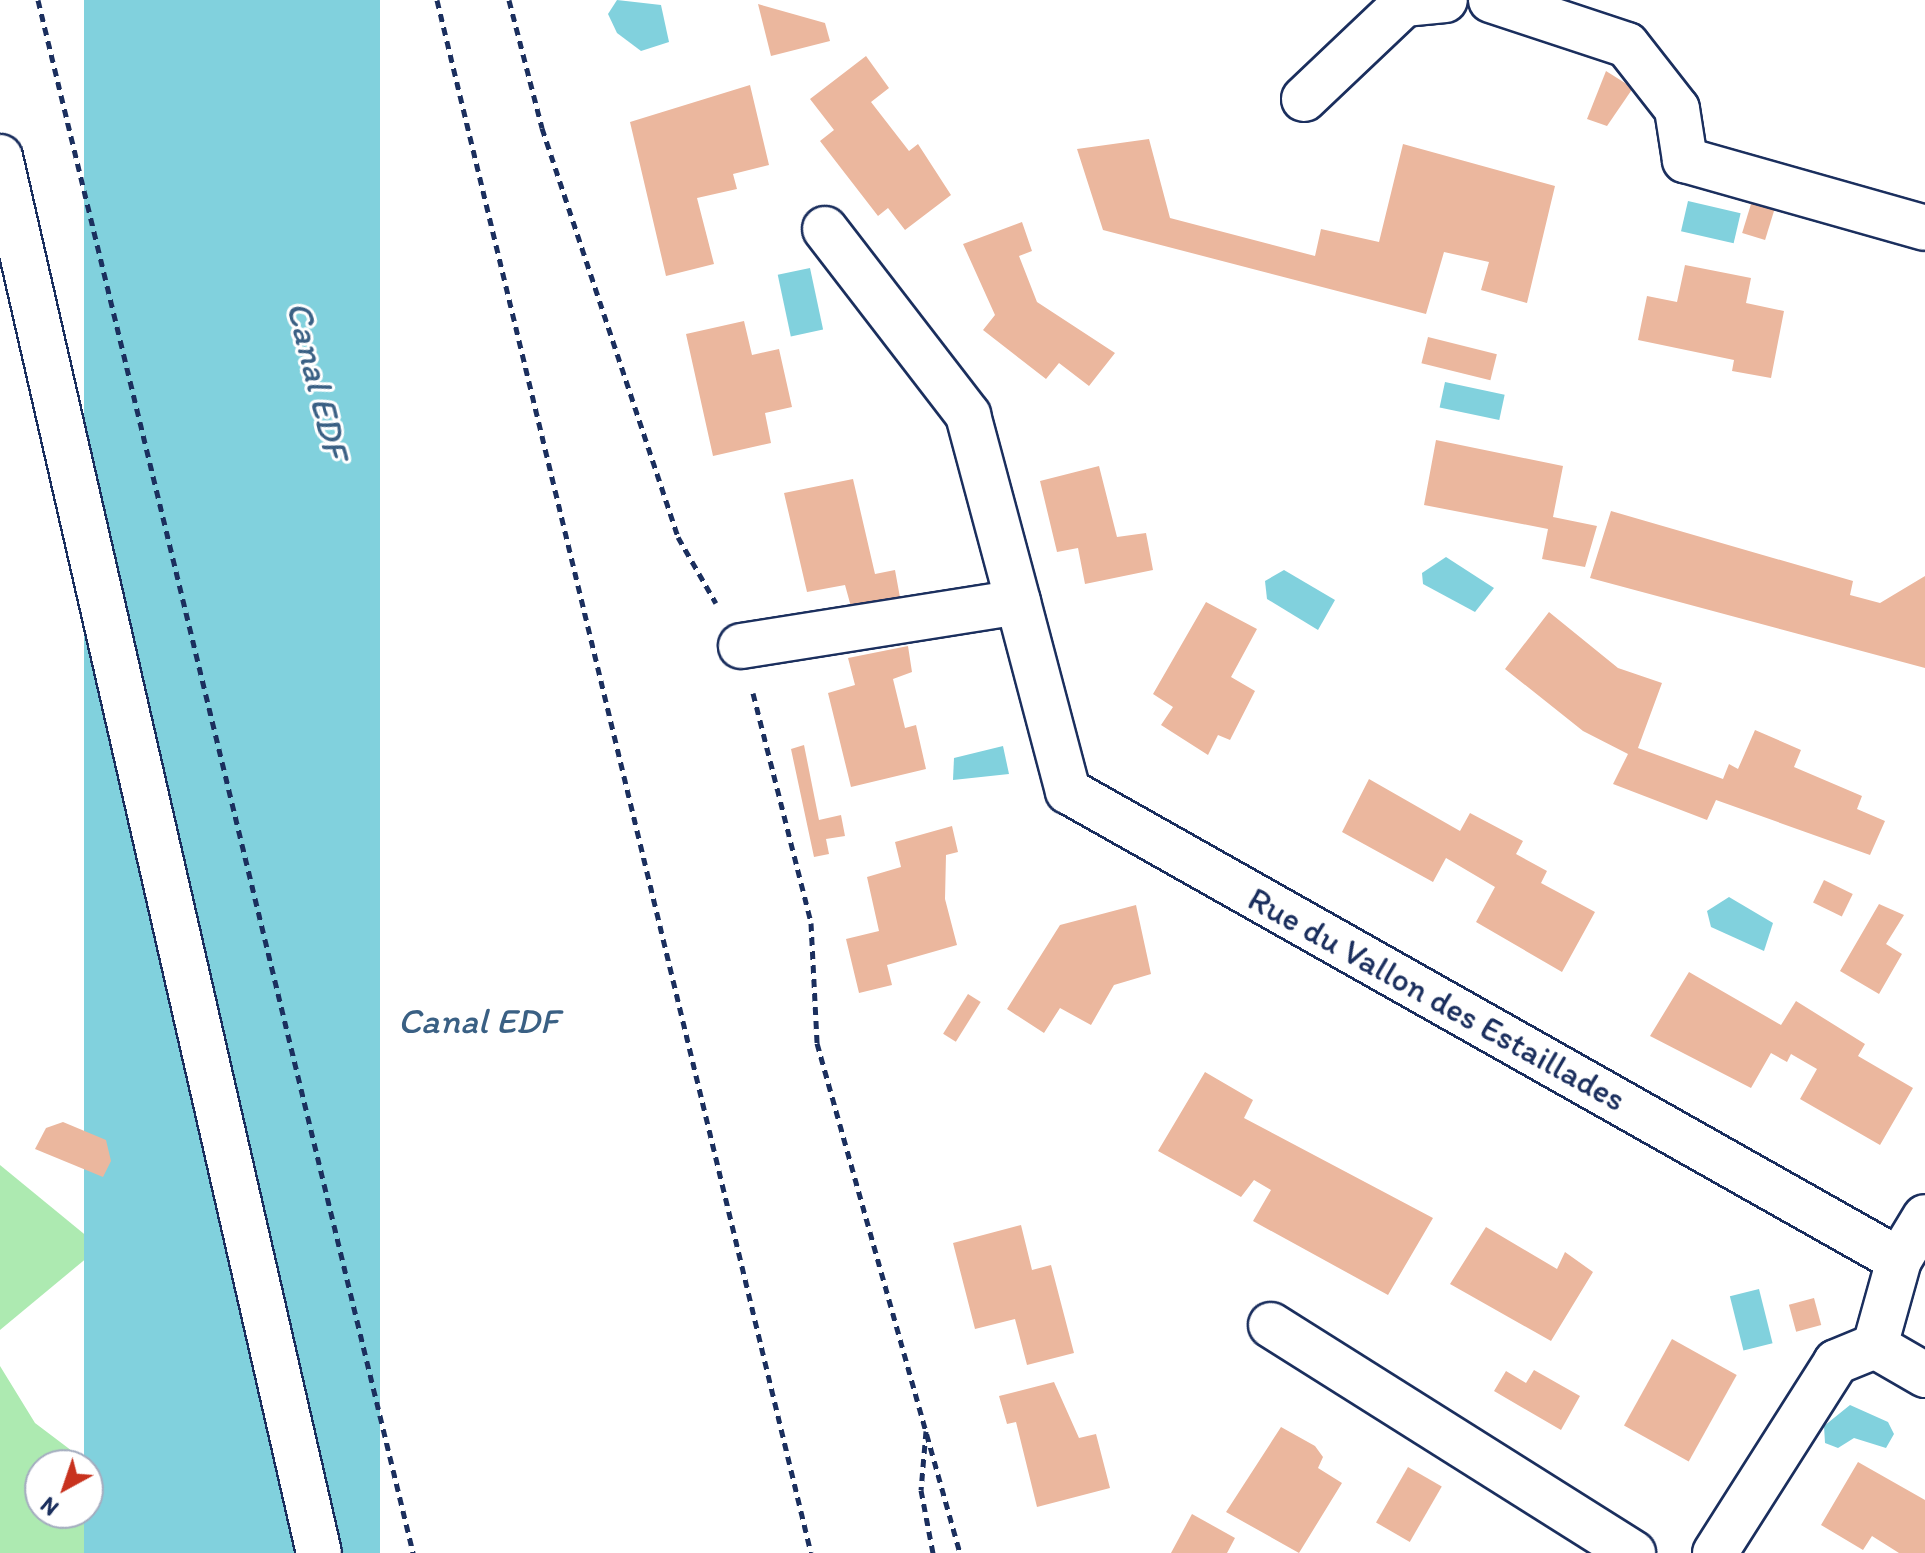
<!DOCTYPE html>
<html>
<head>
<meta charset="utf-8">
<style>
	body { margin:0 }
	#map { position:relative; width:1925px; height:1553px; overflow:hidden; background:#fff; font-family:Itim,sans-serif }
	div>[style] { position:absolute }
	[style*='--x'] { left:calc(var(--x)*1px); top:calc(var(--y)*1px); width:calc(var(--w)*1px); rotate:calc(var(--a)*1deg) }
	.green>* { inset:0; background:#adeab1 }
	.water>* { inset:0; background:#81d1dd; transform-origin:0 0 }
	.building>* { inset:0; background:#ebb79e; transform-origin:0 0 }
	.path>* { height:5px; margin-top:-2.5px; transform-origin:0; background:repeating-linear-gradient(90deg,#1b2f5e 0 8px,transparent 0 14px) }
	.roads { filter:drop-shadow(2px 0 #1b2f5e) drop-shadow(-2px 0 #1b2f5e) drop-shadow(0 2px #1b2f5e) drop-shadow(0 -2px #1b2f5e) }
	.minor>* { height:44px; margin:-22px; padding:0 22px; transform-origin:22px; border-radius:22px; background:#fff }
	span { translate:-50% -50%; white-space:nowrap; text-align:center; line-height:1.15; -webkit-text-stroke:6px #fff; paint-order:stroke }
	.street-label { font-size:34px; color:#1b2f5e }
	.water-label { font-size:36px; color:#3a6084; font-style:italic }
	.north { position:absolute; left:24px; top:1449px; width:80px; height:80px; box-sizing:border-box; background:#fff; border:2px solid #a4acbf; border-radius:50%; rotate:220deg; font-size:22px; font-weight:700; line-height:32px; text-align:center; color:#1b2f5e }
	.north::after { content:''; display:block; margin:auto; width:28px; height:36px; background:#c8321e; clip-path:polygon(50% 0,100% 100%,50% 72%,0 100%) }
</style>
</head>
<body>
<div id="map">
	<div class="green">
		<i style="clip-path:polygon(0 1165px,100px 1247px,0 1330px)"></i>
		<i style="clip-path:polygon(evenodd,0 1366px,35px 1423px,121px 1488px,166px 1553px,0 1553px,0 1366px,88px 1465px,88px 1513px,40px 1513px,40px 1465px,88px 1465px)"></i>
	</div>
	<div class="water">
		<i style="left:84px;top:0;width:296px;height:1598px"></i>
		<i style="clip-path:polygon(617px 0,661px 5px,669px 42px,641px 51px,617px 33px,608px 14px)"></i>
		<i style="left:1688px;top:201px;width:54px;height:31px;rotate:13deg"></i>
		<i style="left:810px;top:268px;width:63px;height:33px;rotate:78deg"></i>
		<i style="left:1445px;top:382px;width:61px;height:26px;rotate:12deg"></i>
		<i style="clip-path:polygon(1446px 557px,1494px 588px,1475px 612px,1423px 584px,1422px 573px)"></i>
		<i style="clip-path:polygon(1284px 570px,1335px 600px,1318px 630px,1267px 599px,1265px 581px)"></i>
		<i style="clip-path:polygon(1003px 746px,1009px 774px,953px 780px,954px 758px)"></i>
		<i style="clip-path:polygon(1729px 897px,1773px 923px,1764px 951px,1711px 927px,1707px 911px)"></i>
		<i style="left:1759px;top:1289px;width:56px;height:30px;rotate:76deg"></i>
		<i style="clip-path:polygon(1850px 1405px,1888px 1422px,1894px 1434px,1886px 1448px,1854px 1438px,1838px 1448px,1825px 1443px,1824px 1426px)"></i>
	</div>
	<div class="building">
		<i style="clip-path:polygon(758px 4px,825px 23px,830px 41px,771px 56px)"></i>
		<i style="clip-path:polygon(866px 56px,889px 88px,871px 102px,909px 151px,918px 144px,951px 195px,905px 230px,888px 208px,878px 216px,820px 141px,834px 130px,810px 99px)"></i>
		<i style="clip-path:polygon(1606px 71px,1633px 88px,1607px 126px,1587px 119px)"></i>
		<i style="clip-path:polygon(750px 85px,769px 165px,733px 174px,737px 189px,697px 198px,714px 264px,666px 276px,630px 122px)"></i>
		<i style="clip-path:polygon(1149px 139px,1170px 218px,1315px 256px,1321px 229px,1379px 242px,1403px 144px,1555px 186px,1527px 303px,1481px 290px,1489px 262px,1444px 252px,1426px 314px,1103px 230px,1077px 149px)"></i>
		<i style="left:1755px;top:191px;width:24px;height:44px;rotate:17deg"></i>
		<i style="clip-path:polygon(1022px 222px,1032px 251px,1019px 256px,1037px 302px,1115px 353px,1089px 386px,1059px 363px,1046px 379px,983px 330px,995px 315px,963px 244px)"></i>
		<i style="clip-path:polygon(1685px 265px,1751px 278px,1746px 303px,1784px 311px,1771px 378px,1732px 371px,1734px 360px,1638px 340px,1647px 296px,1677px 302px)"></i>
		<i style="clip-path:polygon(744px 321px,752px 355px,779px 349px,792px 407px,765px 413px,771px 443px,713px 456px,686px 334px)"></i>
		<i style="left:1428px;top:337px;width:71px;height:27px;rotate:14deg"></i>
		<i style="clip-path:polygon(1436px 440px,1563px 466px,1553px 517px,1597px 526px,1585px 567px,1542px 559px,1548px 529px,1424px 505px)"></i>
		<i style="clip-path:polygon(1099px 466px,1117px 537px,1146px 533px,1153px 570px,1085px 584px,1078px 548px,1057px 552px,1040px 481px)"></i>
		<i style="clip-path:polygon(853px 479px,875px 574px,895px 570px,901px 603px,853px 614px,845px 585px,807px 592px,784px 493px)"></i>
		<i style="clip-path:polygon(1611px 511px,1853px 581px,1850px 595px,1880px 603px,1925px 576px,1925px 668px,1590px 578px)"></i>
		<i style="clip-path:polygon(1206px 602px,1257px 629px,1231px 677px,1255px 691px,1230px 740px,1218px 735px,1208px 755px,1161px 725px,1173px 707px,1153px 694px)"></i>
		<i style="clip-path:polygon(1549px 612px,1618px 668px,1662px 683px,1638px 748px,1723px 779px,1729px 764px,1738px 769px,1755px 730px,1801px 750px,1794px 767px,1862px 796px,1857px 809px,1885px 821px,1870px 855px,1716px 800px,1707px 820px,1613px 784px,1628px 754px,1583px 731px,1505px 669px)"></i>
		<i style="clip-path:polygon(908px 646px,912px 672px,893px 679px,905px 728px,916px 725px,926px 769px,851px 787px,828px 693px,855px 685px,848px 658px)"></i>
		<i style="clip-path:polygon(804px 745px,819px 820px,841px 815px,845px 836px,826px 839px,829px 854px,814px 857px,791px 749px)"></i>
		<i style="clip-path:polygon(1369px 779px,1460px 831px,1470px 813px,1523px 841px,1516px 854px,1547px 871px,1541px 883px,1595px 912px,1562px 972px,1476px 922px,1495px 887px,1446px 858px,1433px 882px,1342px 832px)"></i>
		<i style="clip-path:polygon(952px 826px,958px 852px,946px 855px,945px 899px,957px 945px,887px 965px,892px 985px,859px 993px,846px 939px,879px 931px,867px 877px,901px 867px,895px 842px)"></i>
		<i style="left:1824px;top:880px;width:32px;height:25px;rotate:26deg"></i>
		<i style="clip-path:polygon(1879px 904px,1904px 915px,1886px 944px,1902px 954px,1879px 994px,1840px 971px)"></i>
		<i style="clip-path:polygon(1136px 905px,1151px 974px,1114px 985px,1091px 1025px,1060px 1008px,1044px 1033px,1007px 1009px,1060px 925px)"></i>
		<i style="clip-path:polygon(1689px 972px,1781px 1025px,1796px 1001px,1865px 1044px,1858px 1056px,1913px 1088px,1880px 1145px,1800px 1099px,1817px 1069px,1791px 1054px,1787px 1062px,1771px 1053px,1751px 1088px,1650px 1036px)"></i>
		<i style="left:968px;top:994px;width:15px;height:47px;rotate:32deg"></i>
		<i style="clip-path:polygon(1205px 1072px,1253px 1100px,1244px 1118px,1433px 1218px,1388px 1295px,1253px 1221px,1271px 1190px,1254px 1180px,1241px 1197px,1158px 1151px)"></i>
		<i style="clip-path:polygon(63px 1122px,106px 1140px,111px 1161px,103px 1177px,35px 1149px,46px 1128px)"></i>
		<i style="clip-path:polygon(1021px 1225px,1032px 1270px,1051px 1265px,1074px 1353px,1027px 1365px,1015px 1319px,975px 1329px,953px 1243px)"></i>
		<i style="clip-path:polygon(1486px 1227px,1557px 1269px,1565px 1252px,1593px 1272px,1551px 1341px,1450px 1284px)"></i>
		<i style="left:1814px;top:1298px;width:28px;height:26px;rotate:75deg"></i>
		<i style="left:1672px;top:1339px;width:74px;height:99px;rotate:29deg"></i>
		<i style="clip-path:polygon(1534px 1370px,1580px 1396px,1561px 1430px,1494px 1391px,1506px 1371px,1526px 1383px)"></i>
		<i style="clip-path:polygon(1054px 1382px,1079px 1438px,1096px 1434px,1110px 1488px,1037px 1507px,1016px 1422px,1007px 1424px,999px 1396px)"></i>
		<i style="clip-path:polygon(1281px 1427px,1315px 1446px,1323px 1457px,1318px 1468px,1342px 1483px,1299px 1553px,1226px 1512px)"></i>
		<i style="clip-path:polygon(1858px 1462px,1925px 1500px,1925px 1553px,1899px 1553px,1872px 1536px,1863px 1550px,1821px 1525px)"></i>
		<i style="left:1408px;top:1467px;width:39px;height:64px;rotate:30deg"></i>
		<i style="clip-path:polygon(1192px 1514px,1235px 1538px,1227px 1553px,1171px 1553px)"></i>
	</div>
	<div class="path">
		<i style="--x:38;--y:0;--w:1598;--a:76.42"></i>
		<i style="--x:437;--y:0;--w:1597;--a:76.46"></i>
		<i style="--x:509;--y:0;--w:132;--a:75.5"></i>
		<i style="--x:542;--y:128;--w:431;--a:71.6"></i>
		<i style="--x:678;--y:537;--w:76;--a:60.1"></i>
		<i style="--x:753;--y:693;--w:237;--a:75.8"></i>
		<i style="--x:811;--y:923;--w:120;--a:87.1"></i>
		<i style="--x:817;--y:1043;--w:530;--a:74.34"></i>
		<i style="--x:926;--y:1431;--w:59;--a:94.8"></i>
		<i style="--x:921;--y:1490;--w:64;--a:79.2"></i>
	</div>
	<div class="roads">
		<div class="minor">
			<i style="--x:1491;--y:0;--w:143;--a:18.3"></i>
			<i style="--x:1627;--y:45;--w:81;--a:52"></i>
			<i style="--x:1677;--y:109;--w:52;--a:81.1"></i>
			<i style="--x:1685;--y:160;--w:249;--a:15.8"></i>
			<i style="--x:1304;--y:99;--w:138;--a:-43.5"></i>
			<i style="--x:1404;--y:4;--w:41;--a:-5.6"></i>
			<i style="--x:0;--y:157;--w:1432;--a:77.13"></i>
			<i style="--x:825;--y:229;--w:235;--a:52.4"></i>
			<i style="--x:968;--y:415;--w:194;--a:75"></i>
			<i style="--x:741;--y:646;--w:280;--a:-9"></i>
			<i style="--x:1018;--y:602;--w:196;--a:75.2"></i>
			<i style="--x:1068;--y:791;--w:954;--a:29.44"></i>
			<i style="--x:1899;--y:1260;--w:89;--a:105.6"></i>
			<i style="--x:1875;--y:1346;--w:58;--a:30.1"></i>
			<i style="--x:1899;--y:1260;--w:50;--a:-58.8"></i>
			<i style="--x:1271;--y:1325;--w:428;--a:32.2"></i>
			<i style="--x:1715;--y:1553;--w:226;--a:-57.6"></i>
			<i style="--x:1836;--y:1362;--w:42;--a:-22.3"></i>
		</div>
	</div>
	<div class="street-label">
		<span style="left:1437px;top:999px;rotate:29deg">Rue du Vallon des Estaillades</span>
	</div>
	<div class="water-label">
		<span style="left:318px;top:380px;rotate:76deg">Canal EDF</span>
		<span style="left:478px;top:1021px">Canal EDF</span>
	</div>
	<div class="north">N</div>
</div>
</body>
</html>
